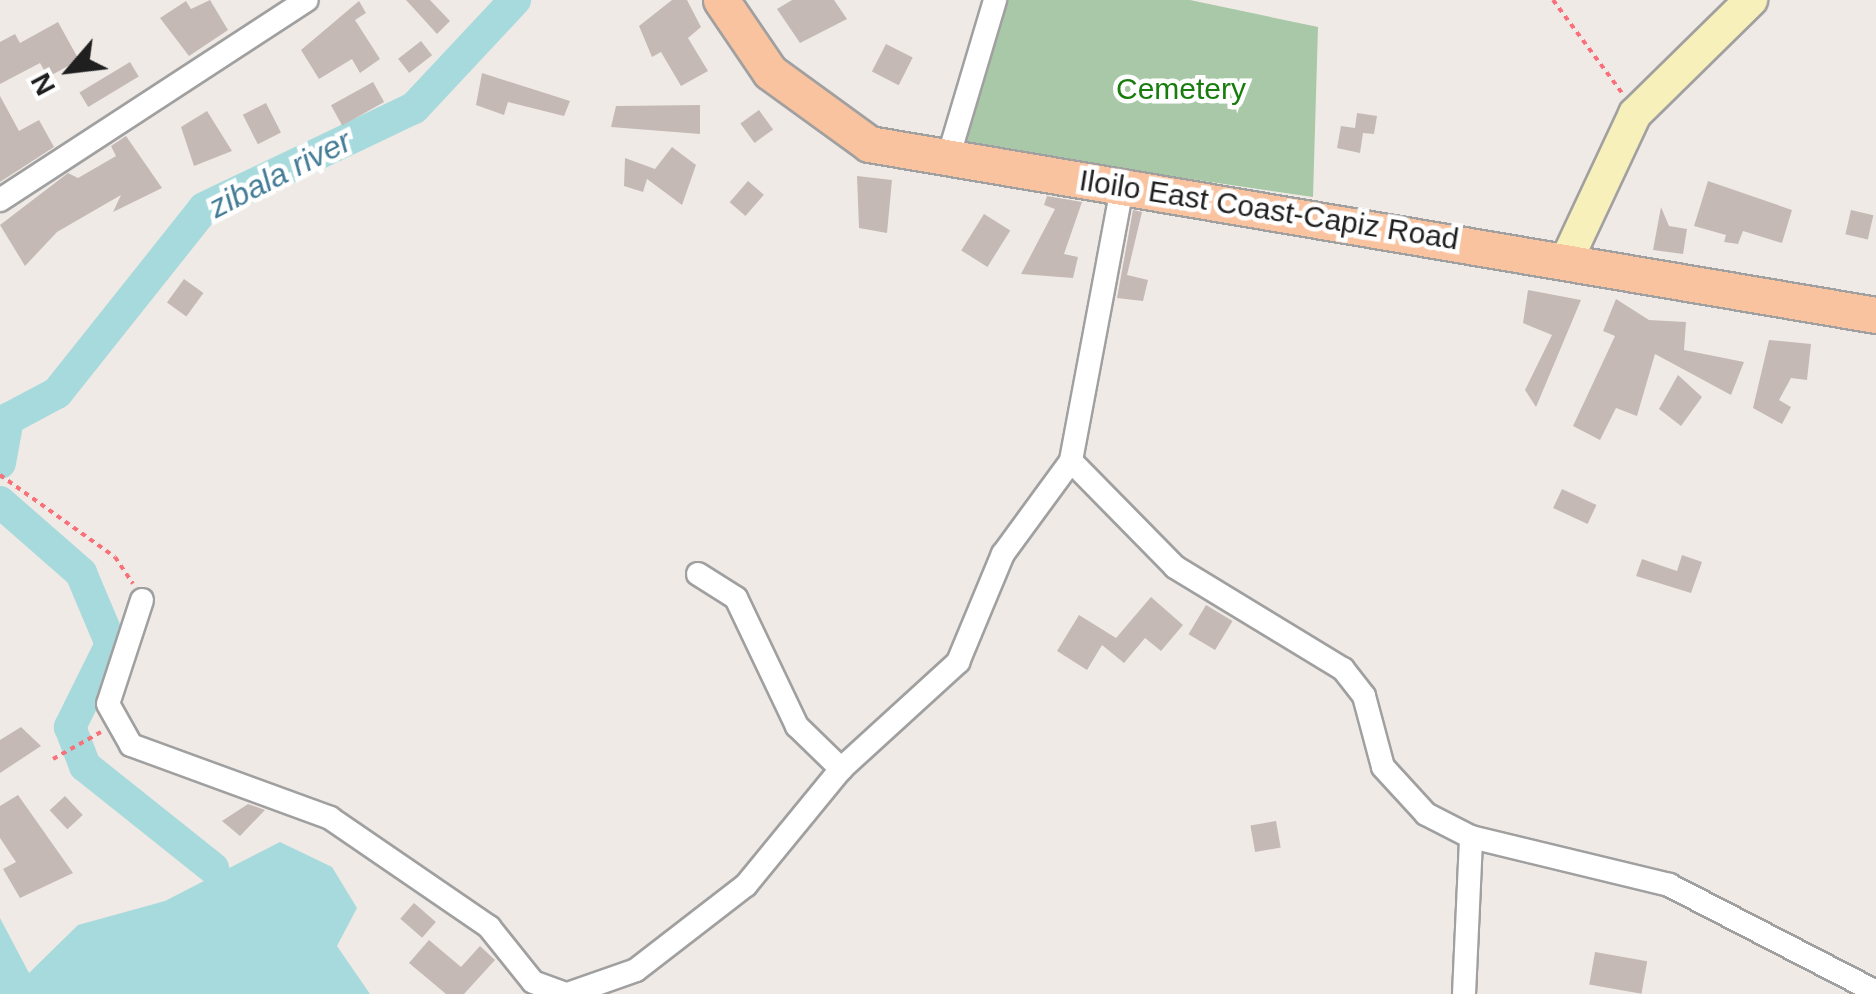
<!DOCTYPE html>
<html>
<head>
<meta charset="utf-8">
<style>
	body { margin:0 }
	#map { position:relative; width:1876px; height:994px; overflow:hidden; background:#f0eae6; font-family:Helvetica,sans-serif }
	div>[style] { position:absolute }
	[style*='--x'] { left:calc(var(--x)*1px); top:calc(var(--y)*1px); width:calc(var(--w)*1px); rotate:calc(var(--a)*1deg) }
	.cemetery>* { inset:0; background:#a8c8a7 }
	.water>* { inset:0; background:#a7dadc }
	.river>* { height:32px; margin:-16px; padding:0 16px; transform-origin:16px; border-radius:16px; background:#a7dadc }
	.building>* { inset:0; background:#c4b9b5; transform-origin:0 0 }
	.path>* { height:4px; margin-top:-2px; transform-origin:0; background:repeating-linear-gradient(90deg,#f7707a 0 5px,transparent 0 10px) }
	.roads { filter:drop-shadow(2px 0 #a0a0a0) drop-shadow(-2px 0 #a0a0a0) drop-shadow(0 2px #a0a0a0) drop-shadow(0 -2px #a0a0a0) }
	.street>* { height:22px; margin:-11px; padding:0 11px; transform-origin:11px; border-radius:11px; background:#fff }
	.secondary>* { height:32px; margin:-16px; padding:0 16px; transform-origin:16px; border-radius:16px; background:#f8f0bb }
	.primary>* { height:35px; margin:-17.5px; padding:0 17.5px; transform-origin:17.5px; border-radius:17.5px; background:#fac3a0 }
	span { translate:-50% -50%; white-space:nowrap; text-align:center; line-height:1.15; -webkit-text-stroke:9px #fff; paint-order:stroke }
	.park-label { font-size:30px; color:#197c0e }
	.street-label { font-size:30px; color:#1f1f1f }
	.water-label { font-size:32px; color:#447c96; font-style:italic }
	.north { position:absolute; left:20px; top:20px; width:100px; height:100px; -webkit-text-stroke:8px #fff; paint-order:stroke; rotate:242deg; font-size:28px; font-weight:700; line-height:40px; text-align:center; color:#1f1f1f }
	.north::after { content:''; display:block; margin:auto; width:35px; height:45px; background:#1f1f1f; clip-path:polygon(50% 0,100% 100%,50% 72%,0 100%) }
</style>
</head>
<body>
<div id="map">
	<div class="cemetery">
		<i style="clip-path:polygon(1007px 0,1190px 0,1318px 27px,1313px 197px,958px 145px)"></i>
	</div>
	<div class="water">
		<i style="clip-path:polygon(280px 842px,332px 867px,357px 908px,337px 946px,370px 994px,0 994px,0 918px,29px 973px,78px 925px,165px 901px)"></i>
	</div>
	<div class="river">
		<i style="--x:0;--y:463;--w:45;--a:-79.7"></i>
		<i style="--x:8;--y:419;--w:55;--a:-28"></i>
		<i style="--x:57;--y:393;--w:236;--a:-51.5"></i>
		<i style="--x:204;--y:208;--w:233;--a:-25.5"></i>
		<i style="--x:414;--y:108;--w:148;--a:-46.9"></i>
		<i style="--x:0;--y:502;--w:108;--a:41.2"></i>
		<i style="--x:81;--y:573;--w:77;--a:67.1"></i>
		<i style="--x:111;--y:644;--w:93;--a:116.3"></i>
		<i style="--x:70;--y:727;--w:42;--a:69"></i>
		<i style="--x:85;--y:766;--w:164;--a:38.6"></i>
	</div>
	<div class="building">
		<i style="clip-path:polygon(210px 0,228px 30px,189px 56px,160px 18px,186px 1px,191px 9px)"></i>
		<i style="clip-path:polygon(406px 0,430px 0,450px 21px,437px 34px)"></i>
		<i style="clip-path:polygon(672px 0,687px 0,701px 27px,688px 38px,708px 71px,681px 86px,661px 52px,652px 57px,639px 26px)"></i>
		<i style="clip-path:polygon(792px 0,834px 0,847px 19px,800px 43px,777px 9px)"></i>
		<i style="clip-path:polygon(359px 1px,366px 13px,355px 20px,380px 59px,360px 73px,352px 59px,319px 79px,301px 50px)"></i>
		<i style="clip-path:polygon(58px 22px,79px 60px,48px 77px,40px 63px,0 84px,0 42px,15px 34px,20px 43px)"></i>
		<i style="left:421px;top:41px;width:18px;height:29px;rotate:52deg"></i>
		<i style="left:886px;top:44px;width:30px;height:31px;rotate:27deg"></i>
		<i style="left:130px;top:62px;width:17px;height:59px;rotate:59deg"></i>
		<i style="clip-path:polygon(482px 73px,570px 101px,564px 116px,508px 102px,504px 115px,476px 105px)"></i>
		<i style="left:373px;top:82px;width:23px;height:48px;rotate:61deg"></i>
		<i style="clip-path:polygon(0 96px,19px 131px,39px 120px,54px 147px,0 182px)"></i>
		<i style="left:266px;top:103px;width:33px;height:26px;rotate:63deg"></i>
		<i style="clip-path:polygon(700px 105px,700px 134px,611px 127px,616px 106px)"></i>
		<i style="left:759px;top:110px;width:24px;height:23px;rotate:54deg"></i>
		<i style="clip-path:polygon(207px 111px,232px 151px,194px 166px,181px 127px)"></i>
		<i style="clip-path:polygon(1357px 113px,1377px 116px,1374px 134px,1363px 133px,1360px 153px,1337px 148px,1341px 126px,1355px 128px)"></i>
		<i style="clip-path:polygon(126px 136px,162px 188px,113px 212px,121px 195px,57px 232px,25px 266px,0 225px,68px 173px,78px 178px,116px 156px,111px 146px)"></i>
		<i style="clip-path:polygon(672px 147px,696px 165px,682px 205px,647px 179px,643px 192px,624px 186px,625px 158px,655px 169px)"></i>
		<i style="clip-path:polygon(857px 176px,892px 180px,887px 233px,859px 228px)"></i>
		<i style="left:748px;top:181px;width:21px;height:28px;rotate:41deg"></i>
		<i style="clip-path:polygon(1708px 181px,1792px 210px,1782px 243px,1743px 231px,1738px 244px,1724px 242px,1726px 235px,1694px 226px)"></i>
		<i style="clip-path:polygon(1047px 196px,1082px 202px,1064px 254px,1078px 257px,1073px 278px,1021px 274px,1055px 209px,1044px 205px)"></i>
		<i style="clip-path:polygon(1661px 207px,1669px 226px,1687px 229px,1683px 254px,1653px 250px)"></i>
		<i style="clip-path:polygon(1133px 210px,1142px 212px,1127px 275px,1148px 280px,1143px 301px,1117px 298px)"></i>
		<i style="left:1851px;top:210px;width:23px;height:25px;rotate:13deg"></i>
		<i style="left:984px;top:214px;width:31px;height:43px;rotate:32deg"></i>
		<i style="left:184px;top:279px;width:24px;height:29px;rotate:36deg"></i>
		<i style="clip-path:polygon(1528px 290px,1581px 300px,1536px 407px,1525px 390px,1552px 335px,1523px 323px)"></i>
		<i style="clip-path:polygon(1616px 299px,1649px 320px,1686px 322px,1684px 350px,1744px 362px,1731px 395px,1655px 354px,1637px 416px,1616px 408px,1600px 440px,1573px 426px,1615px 336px,1603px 331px)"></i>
		<i style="clip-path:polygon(1769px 340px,1811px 344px,1807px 380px,1791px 378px,1779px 400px,1791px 407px,1782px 424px,1753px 408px)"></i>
		<i style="clip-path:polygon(1678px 375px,1702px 397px,1681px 426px,1659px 409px)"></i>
		<i style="left:1562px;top:489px;width:38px;height:21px;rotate:25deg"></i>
		<i style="clip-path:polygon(1682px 555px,1702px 562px,1691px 593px,1636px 576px,1642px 559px,1677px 571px)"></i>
		<i style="clip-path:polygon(1151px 597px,1183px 625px,1161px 651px,1145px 638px,1124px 663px,1102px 645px,1087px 670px,1057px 651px,1079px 615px,1116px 638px)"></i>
		<i style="left:1206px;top:605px;width:31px;height:34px;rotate:31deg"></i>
		<i style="clip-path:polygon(21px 727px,41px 746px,0 773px,0 740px)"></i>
		<i style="clip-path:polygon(18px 795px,73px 873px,20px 898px,3px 869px,16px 862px,0 838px,0 806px)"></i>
		<i style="left:65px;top:796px;width:26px;height:21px;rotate:47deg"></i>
		<i style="clip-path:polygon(248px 804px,265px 810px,240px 836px,222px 821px)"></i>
		<i style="left:1276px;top:821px;width:27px;height:26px;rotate:80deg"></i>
		<i style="left:414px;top:903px;width:29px;height:21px;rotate:41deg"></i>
		<i style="clip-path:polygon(429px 940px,461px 967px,480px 946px,495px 960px,464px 994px,446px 994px,409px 963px)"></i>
		<i style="left:1595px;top:952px;width:53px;height:33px;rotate:10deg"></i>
	</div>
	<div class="path">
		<i style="--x:1553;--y:0;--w:116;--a:53.4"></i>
		<i style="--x:0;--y:475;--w:141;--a:35.5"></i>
		<i style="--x:115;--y:557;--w:32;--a:56"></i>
		<i style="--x:53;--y:759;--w:55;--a:-29.4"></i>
	</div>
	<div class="roads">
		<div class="street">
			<i style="--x:948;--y:158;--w:165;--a:-73.4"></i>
			<i style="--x:1122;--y:188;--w:278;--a:100.6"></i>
			<i style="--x:1071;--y:461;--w:148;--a:45.5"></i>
			<i style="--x:1175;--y:567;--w:197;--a:31.3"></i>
			<i style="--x:1343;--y:669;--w:34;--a:52"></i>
			<i style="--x:1364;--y:696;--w:73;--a:75"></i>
			<i style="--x:1383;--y:767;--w:64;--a:47.5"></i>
			<i style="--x:1426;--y:814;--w:51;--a:27.1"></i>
			<i style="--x:1471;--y:837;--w:204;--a:13.6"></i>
			<i style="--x:1669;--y:885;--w:233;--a:27.3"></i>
			<i style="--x:0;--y:200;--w:366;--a:-33.1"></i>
			<i style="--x:698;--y:574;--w:45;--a:32.3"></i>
			<i style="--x:736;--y:598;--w:142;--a:64.5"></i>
			<i style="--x:797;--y:726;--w:62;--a:44.3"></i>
			<i style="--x:142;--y:600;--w:109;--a:108.1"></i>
			<i style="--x:108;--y:704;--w:47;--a:60.7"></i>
			<i style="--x:131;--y:745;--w:212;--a:20.1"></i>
			<i style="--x:330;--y:818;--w:193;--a:34.4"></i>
			<i style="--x:489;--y:927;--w:70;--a:51.3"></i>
			<i style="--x:533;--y:982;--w:35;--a:20"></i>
			<i style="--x:568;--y:994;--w:72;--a:-19.4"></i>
			<i style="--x:636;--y:970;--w:139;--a:-37.7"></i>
			<i style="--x:746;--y:885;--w:150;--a:-50.7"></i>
			<i style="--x:841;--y:769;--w:159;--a:-42.4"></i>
			<i style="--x:958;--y:662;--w:117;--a:-67.4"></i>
			<i style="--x:1003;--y:554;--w:115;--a:-53.8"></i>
			<i style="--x:1464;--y:994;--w:157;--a:-87.4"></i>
		</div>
		<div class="secondary">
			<i style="--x:1568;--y:257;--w:158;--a:-64.9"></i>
			<i style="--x:1635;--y:114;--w:163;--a:-44.5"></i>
		</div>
		<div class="primary">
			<i style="--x:721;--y:0;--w:87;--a:55.8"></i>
			<i style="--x:770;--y:72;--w:122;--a:36"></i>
			<i style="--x:869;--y:144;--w:1021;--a:9.64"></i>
		</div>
	</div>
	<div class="park-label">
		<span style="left:1181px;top:89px">Cemetery</span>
	</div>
	<div class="street-label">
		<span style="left:1269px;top:210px;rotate:9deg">Iloilo East Coast-Capiz Road</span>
	</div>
	<div class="water-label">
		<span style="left:280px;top:174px;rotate:-27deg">zibala river</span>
	</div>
	<div class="north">N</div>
</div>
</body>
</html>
